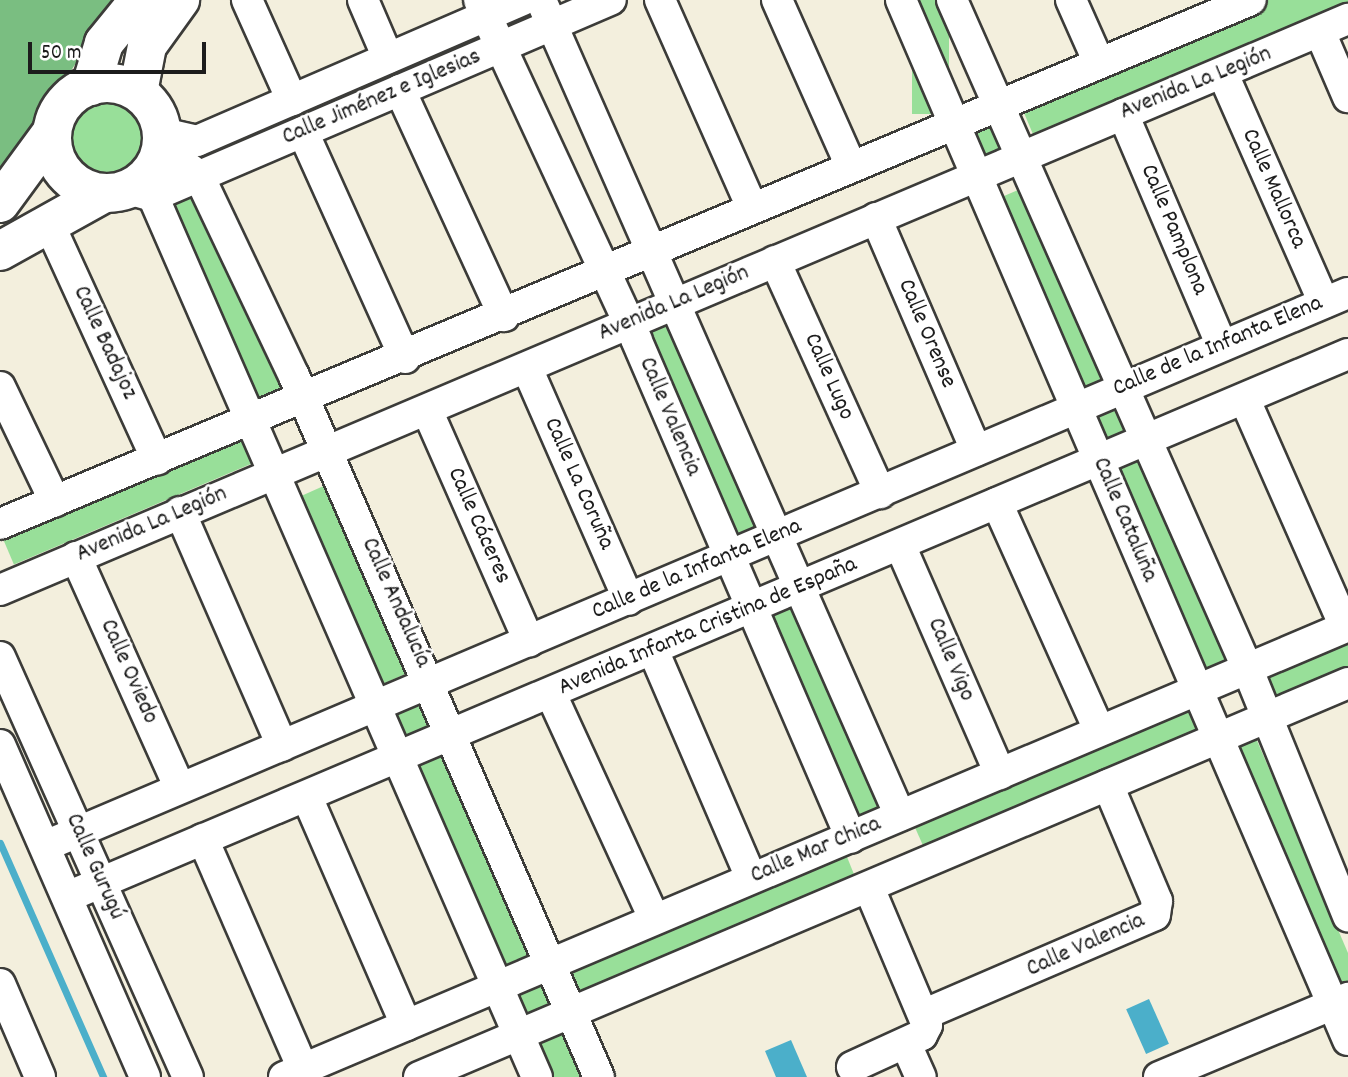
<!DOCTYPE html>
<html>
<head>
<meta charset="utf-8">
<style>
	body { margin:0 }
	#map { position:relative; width:1348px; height:1077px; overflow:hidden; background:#f3efdd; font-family:Dekko,sans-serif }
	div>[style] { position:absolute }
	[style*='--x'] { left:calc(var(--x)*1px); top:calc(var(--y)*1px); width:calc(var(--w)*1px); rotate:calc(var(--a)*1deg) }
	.green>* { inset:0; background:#98df99; transform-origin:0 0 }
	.round { border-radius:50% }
	.forest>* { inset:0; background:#7abe81 }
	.water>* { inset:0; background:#4bafca; transform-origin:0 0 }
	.stream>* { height:7px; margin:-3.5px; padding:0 3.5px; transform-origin:3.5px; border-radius:3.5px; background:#4bafca }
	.roads { filter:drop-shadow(2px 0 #3c3c39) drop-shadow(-2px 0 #3c3c39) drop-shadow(0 2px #3c3c39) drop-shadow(0 -2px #3c3c39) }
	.minor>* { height:30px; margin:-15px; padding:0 15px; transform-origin:15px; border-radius:15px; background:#fff }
	.major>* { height:38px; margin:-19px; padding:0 19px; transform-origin:19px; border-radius:19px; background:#fff }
	.major>.ring { margin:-19px; padding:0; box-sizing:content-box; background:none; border:38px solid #fff; border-radius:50% }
	span { translate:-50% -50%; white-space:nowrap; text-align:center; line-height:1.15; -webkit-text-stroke:5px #fff; paint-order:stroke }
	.street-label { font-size:24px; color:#1c1c1c }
	.scale { position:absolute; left:28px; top:42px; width:178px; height:32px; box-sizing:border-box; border:4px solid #1c1c1c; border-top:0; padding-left:9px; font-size:21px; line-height:24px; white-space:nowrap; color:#1c1c1c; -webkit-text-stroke:5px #fff; paint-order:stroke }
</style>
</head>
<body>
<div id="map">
	<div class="green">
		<i style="left:912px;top:0;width:37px;height:114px"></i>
		<i style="clip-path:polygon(1263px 0,1348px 0,1348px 5px,1035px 139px,1019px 101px)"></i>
		<i class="round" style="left:69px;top:98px;width:86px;height:86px"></i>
		<i style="left:994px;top:115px;width:34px;height:26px;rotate:67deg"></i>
		<i style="left:196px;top:185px;width:221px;height:27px;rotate:67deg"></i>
		<i style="left:1023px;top:188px;width:212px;height:32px;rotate:67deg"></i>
		<i style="left:669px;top:319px;width:228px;height:30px;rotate:66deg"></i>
		<i style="left:1117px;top:399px;width:34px;height:32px;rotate:67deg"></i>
		<i style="left:251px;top:427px;width:34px;height:272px;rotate:67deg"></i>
		<i style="left:1141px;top:452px;width:231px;height:34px;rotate:67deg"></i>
		<i style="left:328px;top:484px;width:205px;height:30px;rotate:66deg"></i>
		<i style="left:794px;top:601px;width:229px;height:32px;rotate:66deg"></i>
		<i style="clip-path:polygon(1348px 639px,1348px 672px,1276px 703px,1262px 676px)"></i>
		<i style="left:423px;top:699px;width:31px;height:31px;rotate:65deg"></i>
		<i style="left:1191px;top:705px;width:32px;height:302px;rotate:66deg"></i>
		<i style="clip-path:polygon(1255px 736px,1348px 953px,1348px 990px,1335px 995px,1229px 746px)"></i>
		<i style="left:447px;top:753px;width:225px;height:32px;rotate:66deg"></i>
		<i style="left:845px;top:852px;width:31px;height:302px;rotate:68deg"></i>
		<i style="left:547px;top:979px;width:31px;height:33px;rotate:65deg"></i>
		<i style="clip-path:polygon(569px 1031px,589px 1077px,553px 1077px,540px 1043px)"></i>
	</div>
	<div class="forest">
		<i style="clip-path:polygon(0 0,128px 0,90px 41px,0 182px)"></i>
	</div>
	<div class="water">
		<i style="left:1149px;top:999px;width:49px;height:25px;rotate:66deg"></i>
		<i style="clip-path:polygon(791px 1040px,807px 1077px,776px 1077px,765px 1051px)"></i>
	</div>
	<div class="stream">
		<i style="--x:0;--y:843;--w:256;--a:66.2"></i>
	</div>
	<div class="roads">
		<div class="minor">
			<i style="--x:247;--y:0;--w:110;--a:65.8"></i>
			<i style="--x:363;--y:0;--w:63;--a:66.7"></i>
			<i style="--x:479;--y:0;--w:374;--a:65.1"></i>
			<i style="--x:636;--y:339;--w:543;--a:66.69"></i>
			<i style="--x:541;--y:0;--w:891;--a:66.25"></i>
			<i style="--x:660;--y:0;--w:227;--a:66.1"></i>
			<i style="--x:777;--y:0;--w:182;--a:66"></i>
			<i style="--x:901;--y:0;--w:1132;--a:66.74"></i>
			<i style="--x:952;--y:0;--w:732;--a:66.16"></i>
			<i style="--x:1248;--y:670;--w:266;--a:67.9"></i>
			<i style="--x:1071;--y:0;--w:69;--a:66"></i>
			<i style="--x:1320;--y:32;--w:71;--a:66.7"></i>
			<i style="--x:1223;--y:74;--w:250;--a:66.2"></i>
			<i style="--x:400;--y:90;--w:249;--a:65.3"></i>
			<i style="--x:1123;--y:114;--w:252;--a:66.9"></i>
			<i style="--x:303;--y:132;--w:248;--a:65.7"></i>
			<i style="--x:163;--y:133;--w:35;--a:13"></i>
			<i style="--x:197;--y:141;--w:355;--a:-23.4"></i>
			<i style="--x:162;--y:148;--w:46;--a:37.1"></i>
			<i style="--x:199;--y:176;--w:221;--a:64.6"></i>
			<i style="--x:294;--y:376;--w:764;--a:66.49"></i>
			<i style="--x:128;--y:189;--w:26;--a:16"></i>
			<i style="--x:153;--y:196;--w:498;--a:-23.2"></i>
			<i style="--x:153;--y:196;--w:961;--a:66.45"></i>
			<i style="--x:876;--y:218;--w:253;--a:66.7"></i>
			<i style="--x:50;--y:226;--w:257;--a:65.4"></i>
			<i style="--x:775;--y:261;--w:255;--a:65.6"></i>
			<i style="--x:527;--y:368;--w:253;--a:66.3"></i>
			<i style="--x:0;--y:387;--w:127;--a:64.4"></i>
			<i style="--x:1245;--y:400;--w:248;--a:66.2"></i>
			<i style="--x:427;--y:410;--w:253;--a:66.2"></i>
			<i style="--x:997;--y:503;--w:249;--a:65.8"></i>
			<i style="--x:180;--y:512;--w:255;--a:66.4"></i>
			<i style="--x:0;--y:524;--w:1356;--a:-22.73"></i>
			<i style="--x:900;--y:545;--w:250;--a:66.4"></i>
			<i style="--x:76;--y:557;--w:253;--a:65.8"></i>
			<i style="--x:0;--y:590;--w:1464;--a:-22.96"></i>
			<i style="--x:653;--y:650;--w:248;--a:66.7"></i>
			<i style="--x:0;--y:657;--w:460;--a:65.9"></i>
			<i style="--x:551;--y:694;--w:247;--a:65.3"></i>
			<i style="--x:0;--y:745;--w:362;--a:66.4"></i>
			<i style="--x:307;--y:797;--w:249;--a:66.5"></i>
			<i style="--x:203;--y:839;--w:251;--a:66.5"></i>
			<i style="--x:45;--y:846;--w:1415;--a:-23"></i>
			<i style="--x:67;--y:897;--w:1391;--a:-22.97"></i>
			<i style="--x:0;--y:984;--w:101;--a:66.7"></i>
			<i style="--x:925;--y:1014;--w:250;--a:-23.3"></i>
			<i style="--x:1155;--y:915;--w:14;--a:-82"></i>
			<i style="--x:1157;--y:901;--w:126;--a:-112.9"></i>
			<i style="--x:906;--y:1044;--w:36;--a:66"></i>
			<i style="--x:852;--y:1067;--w:77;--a:-24.6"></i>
			<i style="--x:922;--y:1035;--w:11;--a:-63"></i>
			<i style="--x:927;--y:1025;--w:149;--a:-112.9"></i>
			<i style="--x:284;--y:1077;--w:1156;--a:-22.97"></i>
			<i style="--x:419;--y:1077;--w:1009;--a:-22.98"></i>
			<i style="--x:1159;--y:1077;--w:205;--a:-22.7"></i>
		</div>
		<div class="major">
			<i class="ring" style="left:52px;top:83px;width:72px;height:72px"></i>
			<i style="--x:91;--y:86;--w:45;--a:-73.2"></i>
			<i style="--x:104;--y:43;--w:55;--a:-50.9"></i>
			<i style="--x:138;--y:92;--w:47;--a:-78.9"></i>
			<i style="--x:147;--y:46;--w:57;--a:-54.3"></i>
			<i style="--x:0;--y:203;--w:88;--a:-53.8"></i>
			<i style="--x:0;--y:251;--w:119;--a:-29.1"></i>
		</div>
	</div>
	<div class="street-label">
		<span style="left:1196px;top:84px;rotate:-22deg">Avenida La Legión</span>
		<span style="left:382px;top:98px;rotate:-23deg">Calle Jiménez e Iglesias</span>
		<span style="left:1273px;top:189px;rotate:66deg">Calle Mallorca</span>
		<span style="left:1173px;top:230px;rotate:67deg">Calle Pamplona</span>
		<span style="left:674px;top:304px;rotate:-23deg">Avenida La Legión</span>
		<span style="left:926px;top:334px;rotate:67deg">Calle Orense</span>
		<span style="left:104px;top:343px;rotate:65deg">Calle Badajoz</span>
		<span style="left:1218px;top:347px;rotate:-23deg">Calle de la Infanta Elena</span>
		<span style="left:828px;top:377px;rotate:66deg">Calle Lugo</span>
		<span style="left:669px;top:417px;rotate:67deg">Calle Valencia</span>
		<span style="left:578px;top:484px;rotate:66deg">Calle La Coruña</span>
		<span style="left:1124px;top:520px;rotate:67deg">Calle Cataluña</span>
		<span style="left:152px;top:525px;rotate:-23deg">Avenida La Legión</span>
		<span style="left:478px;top:526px;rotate:66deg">Calle Cáceres</span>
		<span style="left:697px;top:570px;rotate:-23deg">Calle de la Infanta Elena</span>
		<span style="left:395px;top:603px;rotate:66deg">Calle Andalucía</span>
		<span style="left:708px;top:627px;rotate:-23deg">Avenida Infanta Cristina de España</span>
		<span style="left:950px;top:660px;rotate:67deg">Calle Vigo</span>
		<span style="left:128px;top:672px;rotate:66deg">Calle Oviedo</span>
		<span style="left:816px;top:851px;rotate:-23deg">Calle Mar Chica</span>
		<span style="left:94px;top:867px;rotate:66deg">Calle Gurugú</span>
		<span style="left:1086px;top:946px;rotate:-24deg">Calle Valencia</span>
	</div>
	<div class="scale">50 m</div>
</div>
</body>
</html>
